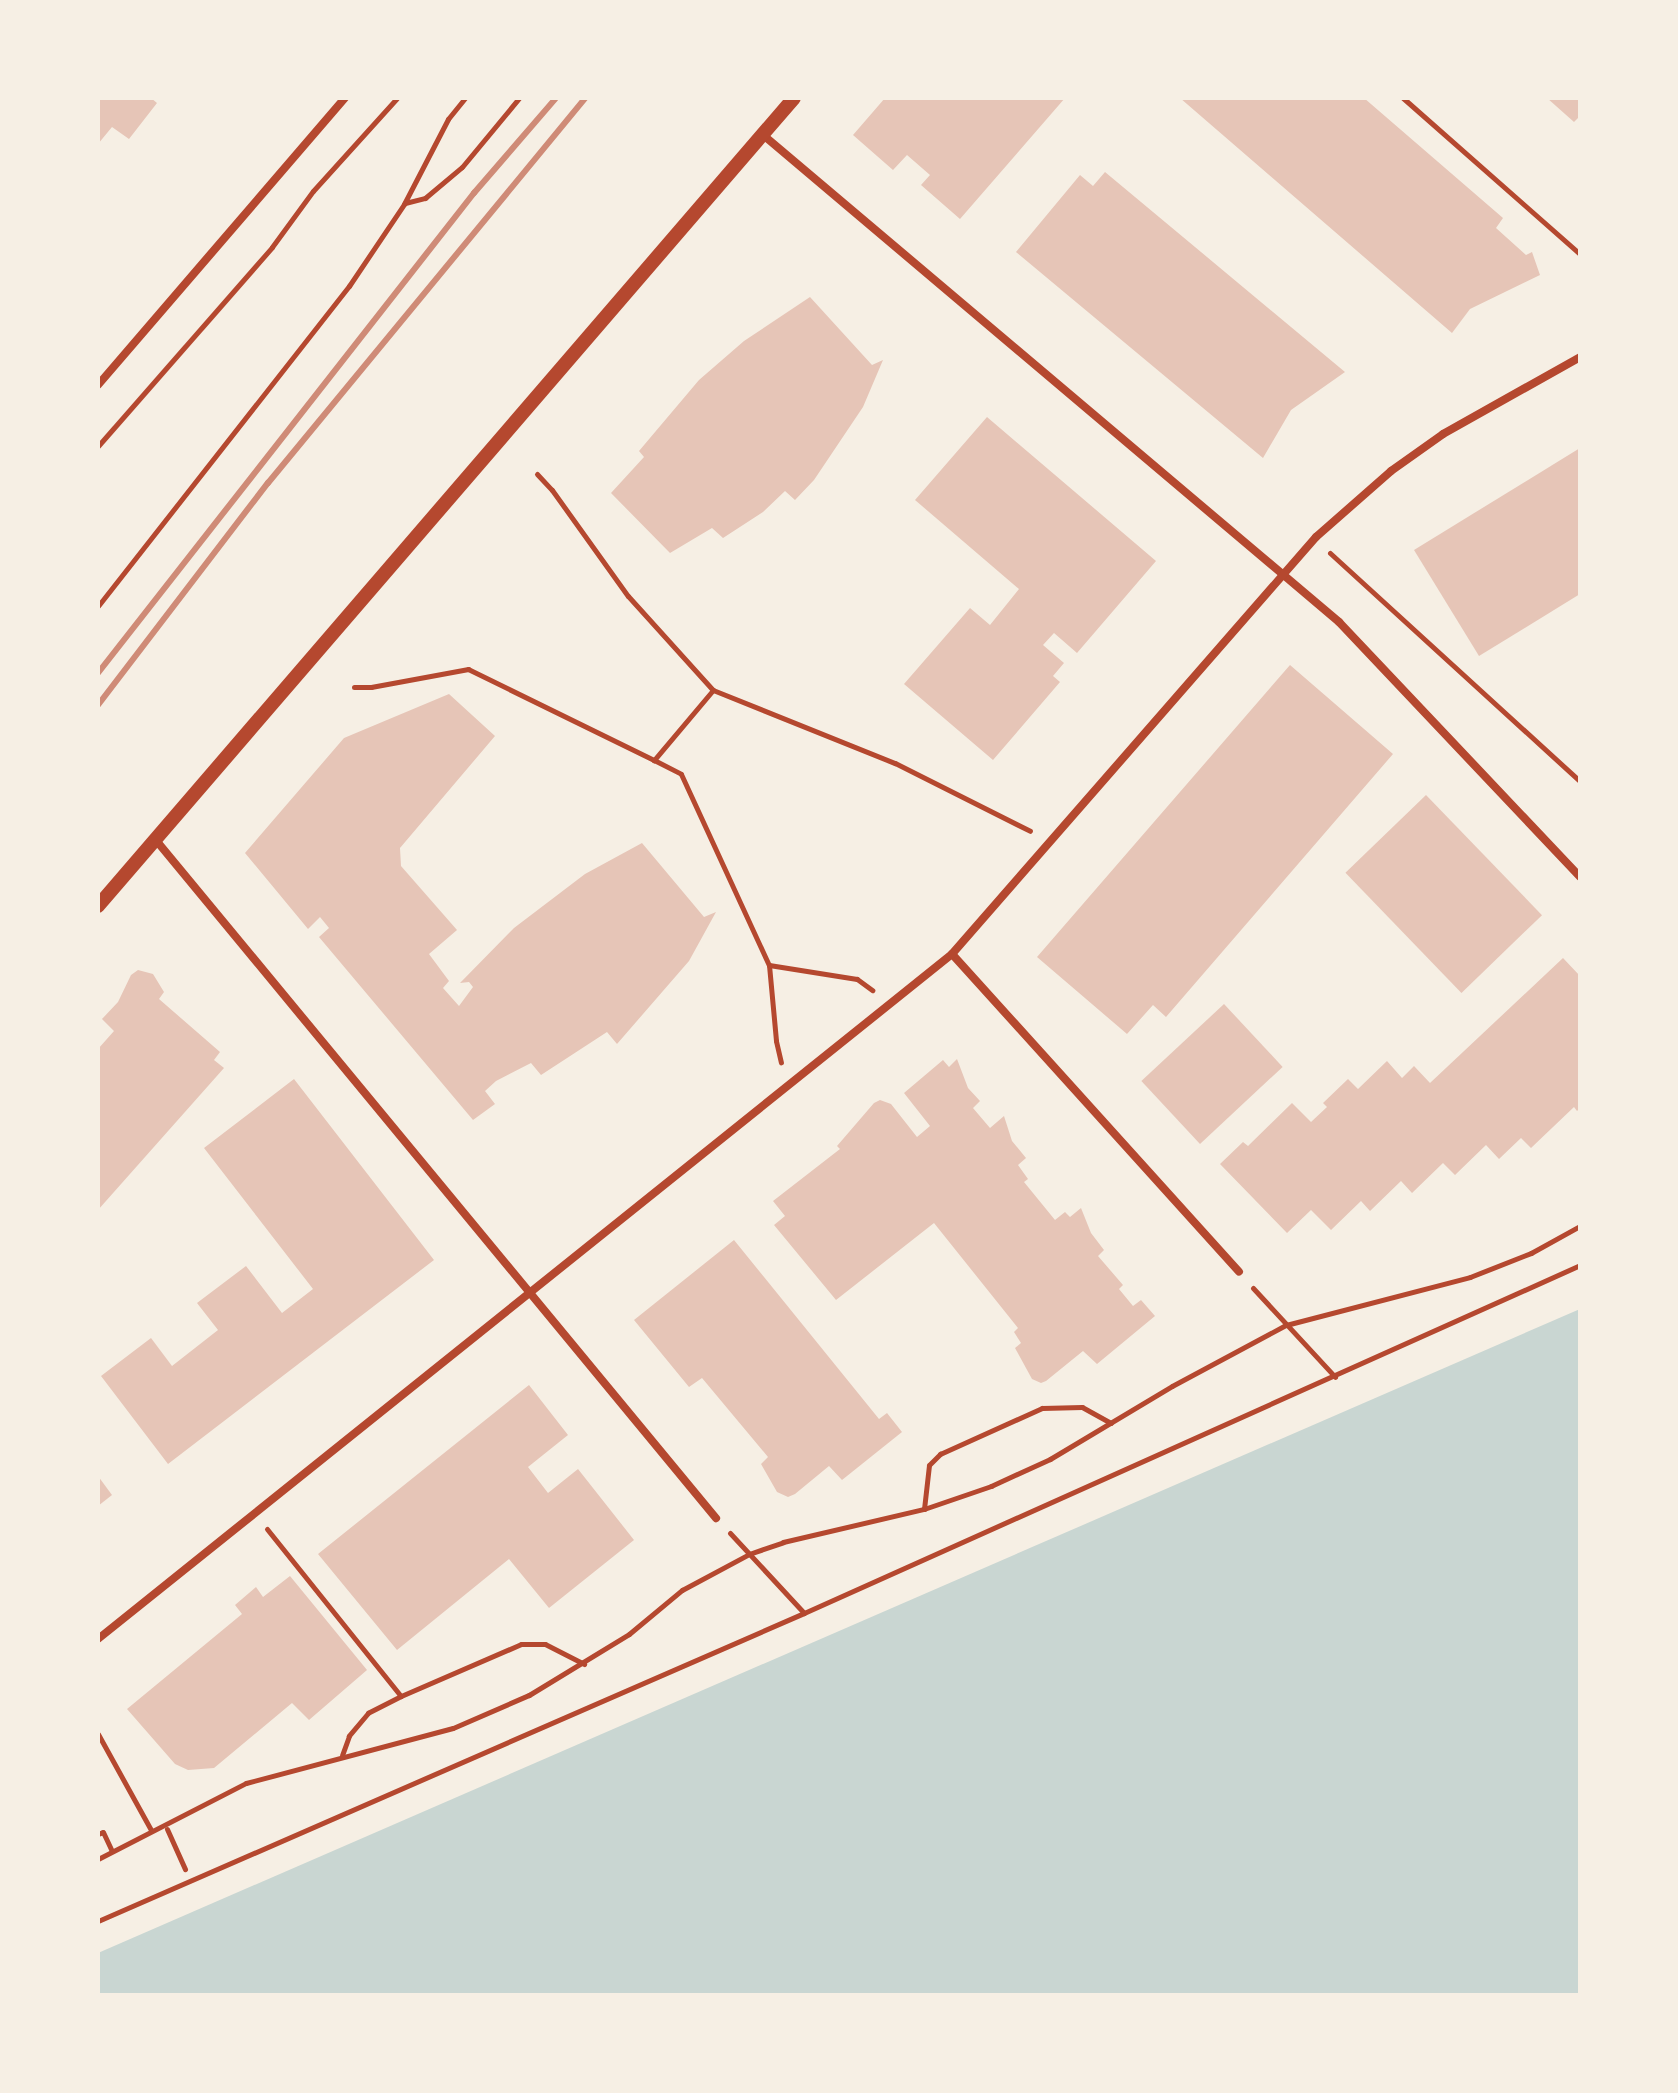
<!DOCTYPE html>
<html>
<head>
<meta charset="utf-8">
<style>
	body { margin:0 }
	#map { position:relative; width:1678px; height:2093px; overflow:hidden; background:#f6efe4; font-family:"Nunito Sans",sans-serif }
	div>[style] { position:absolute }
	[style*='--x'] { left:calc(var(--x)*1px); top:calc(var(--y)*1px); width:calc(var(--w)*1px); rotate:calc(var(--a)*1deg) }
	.water>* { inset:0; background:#c9d6d2 }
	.building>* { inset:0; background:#e6c5b7; transform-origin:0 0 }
	.path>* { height:5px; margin:-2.5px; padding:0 2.5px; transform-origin:2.5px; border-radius:2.5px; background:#b5482f }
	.minor>* { height:8px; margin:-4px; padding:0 4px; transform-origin:4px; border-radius:4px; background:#b5482f }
	.tertiary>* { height:14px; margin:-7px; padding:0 7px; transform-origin:7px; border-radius:7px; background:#b5482f }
	.rail>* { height:6px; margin:-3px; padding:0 3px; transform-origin:3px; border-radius:3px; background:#cf8b77 }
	span { translate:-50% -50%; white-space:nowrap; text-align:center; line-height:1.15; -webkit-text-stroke:6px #f6efe4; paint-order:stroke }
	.frame { position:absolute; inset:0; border:100px solid #f6efe4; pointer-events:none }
</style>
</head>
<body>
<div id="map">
	<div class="water">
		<i style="clip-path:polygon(1580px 1309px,1580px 1995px,98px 1995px,98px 1953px)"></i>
	</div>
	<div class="building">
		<i style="clip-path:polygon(98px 98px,151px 98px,157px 103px,129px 139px,112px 127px,98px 144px)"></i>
		<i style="clip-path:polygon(885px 98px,1065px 98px,960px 219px,921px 185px,930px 175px,907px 155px,893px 170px,853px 135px)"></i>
		<i style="clip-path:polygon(1180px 98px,1364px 98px,1503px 218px,1496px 228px,1526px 255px,1532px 252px,1540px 275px,1470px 309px,1452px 333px)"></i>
		<i style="clip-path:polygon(1547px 98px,1580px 98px,1580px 116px,1574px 122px)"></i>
		<i style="clip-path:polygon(1105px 172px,1345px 372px,1291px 410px,1263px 458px,1016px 252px,1080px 175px,1093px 186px)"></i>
		<i style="clip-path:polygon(810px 297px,872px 365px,883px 360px,863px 407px,814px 480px,795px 500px,785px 491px,763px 512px,723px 538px,712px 528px,670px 553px,611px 493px,644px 457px,639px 451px,699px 380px,744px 341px)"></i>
		<i style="clip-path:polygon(987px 417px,1156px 561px,1077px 653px,1054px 633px,1043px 645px,1064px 663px,1053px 676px,1060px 682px,993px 760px,904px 684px,970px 608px,990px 625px,1019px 589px,915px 500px)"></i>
		<i style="clip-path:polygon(1580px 448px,1580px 594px,1479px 656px,1414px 550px)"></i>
		<i style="clip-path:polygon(1290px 665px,1393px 754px,1166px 1017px,1153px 1005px,1127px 1034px,1037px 957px)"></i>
		<i style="clip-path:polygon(449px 694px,495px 736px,400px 848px,401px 866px,457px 930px,429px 954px,449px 981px,443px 988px,459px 1006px,473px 987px,469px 982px,460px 983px,514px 928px,585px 874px,642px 843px,704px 917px,716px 912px,689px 961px,617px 1044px,607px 1032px,541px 1075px,531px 1063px,496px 1081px,485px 1091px,495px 1104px,473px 1120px,319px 937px,329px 928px,320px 917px,308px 929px,245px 853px,344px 738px)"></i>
		<i style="left:1426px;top:795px;width:167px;height:112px;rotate:46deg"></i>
		<i style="clip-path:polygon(1563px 958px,1580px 976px,1580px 1108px,1577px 1111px,1574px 1107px,1531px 1148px,1521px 1138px,1499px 1159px,1486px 1145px,1455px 1175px,1443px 1163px,1412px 1193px,1401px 1181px,1370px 1211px,1361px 1201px,1331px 1230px,1311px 1210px,1287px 1233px,1220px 1164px,1243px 1142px,1248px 1146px,1292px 1103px,1311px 1122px,1327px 1107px,1323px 1103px,1348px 1079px,1358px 1089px,1387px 1061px,1402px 1078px,1414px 1066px,1430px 1083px)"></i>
		<i style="clip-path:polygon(138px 970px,153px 974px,164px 992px,159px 999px,220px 1052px,214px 1060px,224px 1068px,98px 1210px,98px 1049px,114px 1031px,102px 1019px,118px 1002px,131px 975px)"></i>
		<i style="left:1224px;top:1004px;width:86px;height:113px;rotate:47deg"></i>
		<i style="clip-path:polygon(957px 1059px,968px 1088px,980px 1101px,973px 1108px,990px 1128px,1004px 1116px,1012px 1141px,1026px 1158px,1018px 1165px,1028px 1179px,1024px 1182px,1055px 1220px,1065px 1212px,1070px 1217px,1081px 1208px,1091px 1233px,1104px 1250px,1098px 1256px,1123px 1285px,1119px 1289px,1133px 1306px,1141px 1300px,1155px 1316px,1097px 1364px,1083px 1351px,1046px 1381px,1041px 1383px,1032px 1379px,1015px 1348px,1021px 1343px,1014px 1332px,1018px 1328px,934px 1223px,836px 1300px,774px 1225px,785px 1216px,773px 1201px,840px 1149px,837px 1146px,874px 1103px,880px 1100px,891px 1104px,917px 1137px,930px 1126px,904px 1093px,943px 1060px,949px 1067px)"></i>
		<i style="clip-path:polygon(294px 1079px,434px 1260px,168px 1464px,101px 1376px,151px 1338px,172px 1366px,218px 1330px,197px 1303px,246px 1266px,282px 1313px,313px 1289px,204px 1148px)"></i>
		<i style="clip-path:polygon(734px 1240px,879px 1419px,887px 1413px,902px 1432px,842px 1480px,829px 1466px,795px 1494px,788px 1497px,777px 1492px,761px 1464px,768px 1457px,702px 1378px,689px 1387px,634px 1320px)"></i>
		<i style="clip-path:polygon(529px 1385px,568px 1435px,528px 1467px,548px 1493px,578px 1469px,634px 1540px,549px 1608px,509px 1559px,397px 1650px,318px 1554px)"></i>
		<i style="clip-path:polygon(98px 1476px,112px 1495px,98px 1506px)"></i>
		<i style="clip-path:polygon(290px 1576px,367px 1670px,309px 1720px,292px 1703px,214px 1768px,188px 1770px,175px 1764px,127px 1709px,242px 1614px,235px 1605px,256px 1587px,263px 1597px)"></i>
	</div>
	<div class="path">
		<i style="--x:1403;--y:98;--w:236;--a:41.4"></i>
		<i style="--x:405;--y:203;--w:21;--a:-14"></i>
		<i style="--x:425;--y:198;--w:48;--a:-40"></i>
		<i style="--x:462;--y:167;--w:89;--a:-50.4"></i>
		<i style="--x:98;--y:446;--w:264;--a:-48.8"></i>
		<i style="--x:272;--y:247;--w:69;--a:-53.8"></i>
		<i style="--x:313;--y:191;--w:125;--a:-47.9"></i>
		<i style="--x:537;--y:474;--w:22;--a:47"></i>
		<i style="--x:552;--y:490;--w:130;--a:54.4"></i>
		<i style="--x:628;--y:596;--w:127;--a:47.9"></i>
		<i style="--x:713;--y:690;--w:196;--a:21.9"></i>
		<i style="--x:895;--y:763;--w:151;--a:26.7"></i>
		<i style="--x:1330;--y:553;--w:338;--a:42.4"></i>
		<i style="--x:98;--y:606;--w:407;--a:-51.9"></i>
		<i style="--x:349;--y:286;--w:99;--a:-56.1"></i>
		<i style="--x:404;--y:204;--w:96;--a:-62.6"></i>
		<i style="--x:448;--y:119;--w:27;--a:-51"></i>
		<i style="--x:354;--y:687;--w:17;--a:0"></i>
		<i style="--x:371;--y:687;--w:99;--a:-10.5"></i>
		<i style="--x:468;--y:669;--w:207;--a:26.1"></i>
		<i style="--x:713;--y:690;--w:92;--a:130.1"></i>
		<i style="--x:654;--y:760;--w:30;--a:27"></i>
		<i style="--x:681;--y:774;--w:210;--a:65.3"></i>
		<i style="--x:769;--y:965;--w:76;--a:84.7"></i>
		<i style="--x:776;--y:1041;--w:22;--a:77"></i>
		<i style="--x:769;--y:965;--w:89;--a:9"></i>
		<i style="--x:857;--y:979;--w:19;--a:36"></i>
		<i style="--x:1253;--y:1288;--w:121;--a:47.3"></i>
		<i style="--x:924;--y:1509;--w:44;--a:-83.5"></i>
		<i style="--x:929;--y:1465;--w:16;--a:-45"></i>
		<i style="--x:940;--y:1454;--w:112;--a:-24.3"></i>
		<i style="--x:1042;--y:1408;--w:40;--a:-1.4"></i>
		<i style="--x:1082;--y:1407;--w:33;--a:29"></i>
		<i style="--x:267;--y:1529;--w:214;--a:51.3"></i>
		<i style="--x:401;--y:1696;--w:37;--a:153"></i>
		<i style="--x:368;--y:1713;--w:30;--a:130"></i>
		<i style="--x:349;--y:1736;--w:20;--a:110"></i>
		<i style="--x:730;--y:1533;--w:109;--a:47.2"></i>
		<i style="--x:401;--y:1696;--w:131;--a:-23.4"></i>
		<i style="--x:521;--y:1644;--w:24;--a:0"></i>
		<i style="--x:545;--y:1644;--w:44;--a:27.1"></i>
		<i style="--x:98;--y:1734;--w:110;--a:61.1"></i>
		<i style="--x:167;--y:1829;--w:44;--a:65.8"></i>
		<i style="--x:98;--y:1834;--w:5;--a:-22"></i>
		<i style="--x:103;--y:1832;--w:21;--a:65"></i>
		<i style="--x:98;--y:1859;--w:166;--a:-27.2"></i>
		<i style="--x:246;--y:1783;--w:214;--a:-14.9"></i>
		<i style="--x:453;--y:1728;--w:83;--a:-23.5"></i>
		<i style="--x:529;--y:1695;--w:117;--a:-31.4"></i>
		<i style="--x:629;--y:1634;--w:69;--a:-39.7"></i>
		<i style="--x:682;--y:1590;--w:76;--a:-28.2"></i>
		<i style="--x:749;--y:1554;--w:36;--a:-19"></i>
		<i style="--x:783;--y:1542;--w:145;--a:-13.2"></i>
		<i style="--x:924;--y:1509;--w:71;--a:-18.9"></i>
		<i style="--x:991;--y:1486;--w:65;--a:-24.6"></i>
		<i style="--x:1050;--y:1459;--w:142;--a:-30.9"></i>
		<i style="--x:1172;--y:1386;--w:129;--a:-28.2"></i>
		<i style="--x:1286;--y:1325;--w:190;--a:-14.6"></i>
		<i style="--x:1470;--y:1277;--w:66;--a:-21.5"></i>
		<i style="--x:1531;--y:1253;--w:56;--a:-28.9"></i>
		<i style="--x:98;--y:1921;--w:770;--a:-23.57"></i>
		<i style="--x:804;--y:1613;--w:850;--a:-24.15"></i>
	</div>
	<div class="minor">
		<i style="--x:762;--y:134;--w:756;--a:40.22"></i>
		<i style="--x:1339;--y:622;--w:351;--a:46.6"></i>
		<i style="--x:98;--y:385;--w:379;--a:-49.3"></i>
		<i style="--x:155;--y:839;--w:881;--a:50.44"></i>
		<i style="--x:952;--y:954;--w:428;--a:47.9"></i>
		<i style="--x:98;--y:1639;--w:1095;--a:-38.73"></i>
		<i style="--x:952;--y:954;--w:554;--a:-48.88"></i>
		<i style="--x:1316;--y:537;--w:100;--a:-41.3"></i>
		<i style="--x:1391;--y:471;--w:64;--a:-35.4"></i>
		<i style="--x:1443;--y:434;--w:157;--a:-29.3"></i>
	</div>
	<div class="tertiary">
		<i style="--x:98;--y:906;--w:1066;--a:-49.26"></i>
	</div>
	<div class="rail">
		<i style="--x:98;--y:673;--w:610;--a:-51.93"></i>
		<i style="--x:474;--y:193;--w:125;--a:-49.2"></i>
		<i style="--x:98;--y:705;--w:280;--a:-52.6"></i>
		<i style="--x:268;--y:483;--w:499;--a:-50.5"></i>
	</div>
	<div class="frame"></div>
</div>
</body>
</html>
